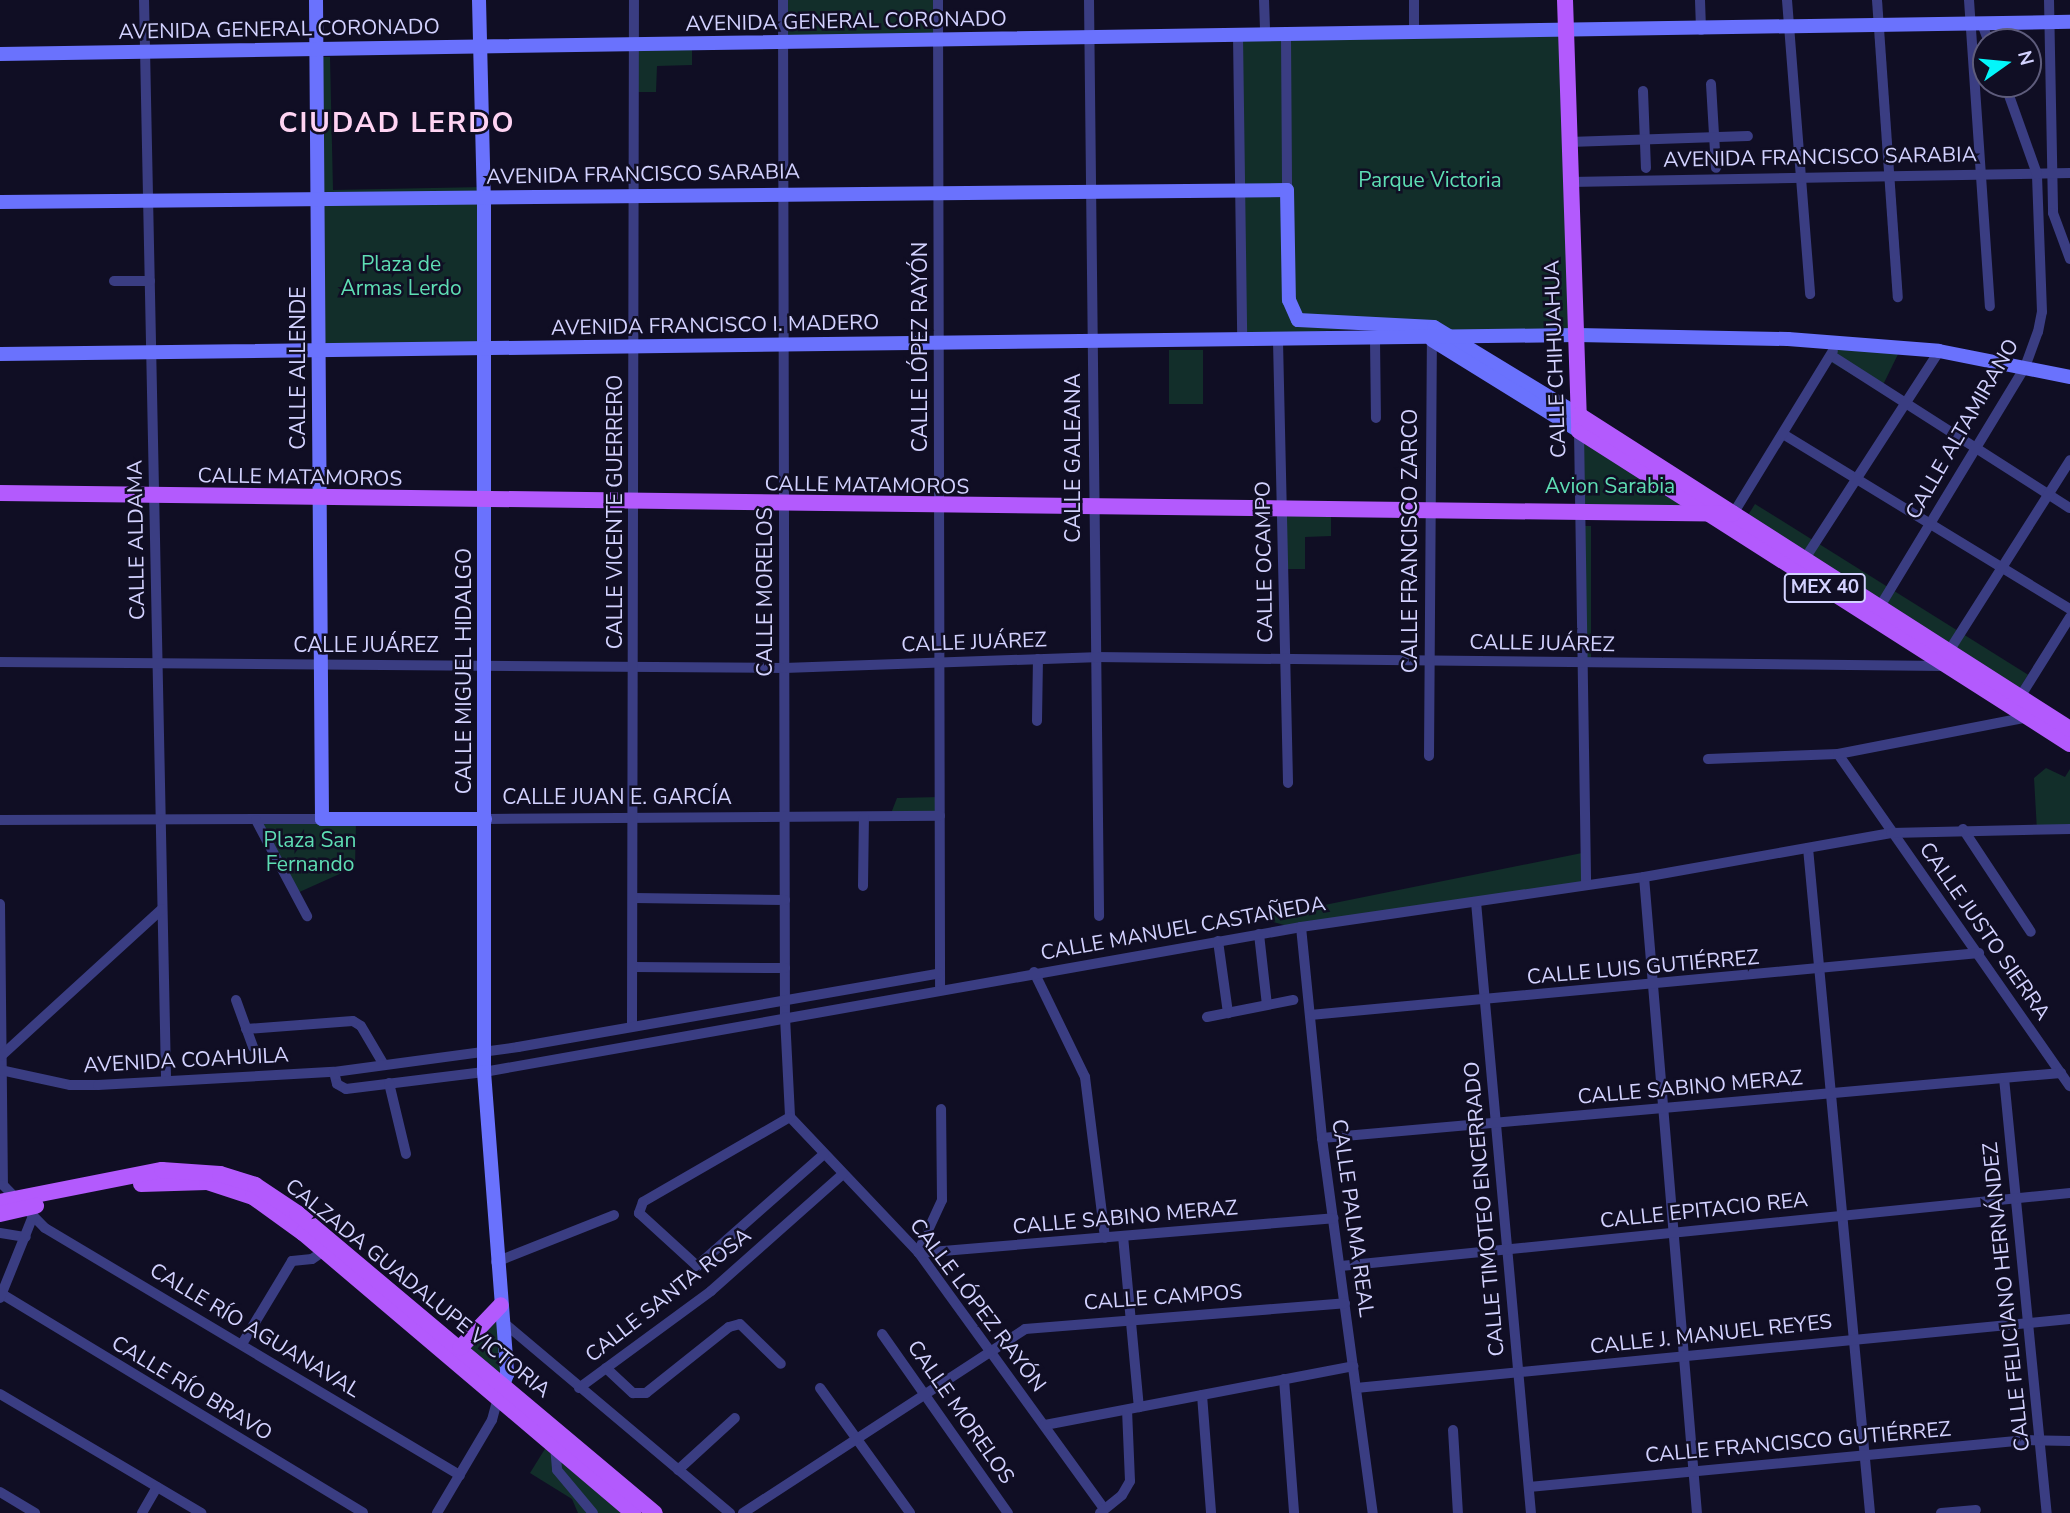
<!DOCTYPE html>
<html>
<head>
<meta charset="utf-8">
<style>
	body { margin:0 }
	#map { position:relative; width:2070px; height:1513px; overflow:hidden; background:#100e24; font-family:"Nunito Sans",sans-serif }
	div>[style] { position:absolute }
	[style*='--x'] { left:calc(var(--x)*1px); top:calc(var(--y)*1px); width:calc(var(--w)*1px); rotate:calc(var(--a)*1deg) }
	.green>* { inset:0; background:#122e2a; transform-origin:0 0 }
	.street>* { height:10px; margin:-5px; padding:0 5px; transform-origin:5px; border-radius:5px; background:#3a3d82 }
	.secondary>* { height:14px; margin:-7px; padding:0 7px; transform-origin:7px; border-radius:7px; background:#6a72fd }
	.primary>* { height:16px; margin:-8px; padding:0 8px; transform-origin:8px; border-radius:8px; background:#b35afd }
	span { translate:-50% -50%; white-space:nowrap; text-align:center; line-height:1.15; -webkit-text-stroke:5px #100e24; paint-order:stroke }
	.shield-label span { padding:2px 5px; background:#100e24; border:2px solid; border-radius:5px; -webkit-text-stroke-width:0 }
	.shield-label { font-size:19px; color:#d3d2ff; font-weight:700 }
	.street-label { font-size:21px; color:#d3d2ff }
	.park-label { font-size:21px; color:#5edeb4 }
	.district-label { font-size:28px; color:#ffd4f3; font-weight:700; letter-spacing:2px }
	.north { position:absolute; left:1972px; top:28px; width:70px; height:70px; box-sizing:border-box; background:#100e24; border:2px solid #5e5c7c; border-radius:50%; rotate:75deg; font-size:19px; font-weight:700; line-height:28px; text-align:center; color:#d3d2ff }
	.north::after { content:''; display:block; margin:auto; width:24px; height:32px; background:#03f6fa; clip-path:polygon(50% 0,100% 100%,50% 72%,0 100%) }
</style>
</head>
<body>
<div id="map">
	<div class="green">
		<i style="left:784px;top:0;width:155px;height:46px"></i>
		<i style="clip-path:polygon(1568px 33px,1576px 340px,1393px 328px,1316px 331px,1243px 345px,1239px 39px)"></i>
		<i style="clip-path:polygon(692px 46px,692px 65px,657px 66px,656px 92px,635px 92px,637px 47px)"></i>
		<i style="clip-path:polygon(318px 57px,330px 57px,333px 190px,483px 187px,485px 350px,318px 355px)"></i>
		<i style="clip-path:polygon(1834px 340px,1902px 346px,1880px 391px,1831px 362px)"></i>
		<i style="left:1169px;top:350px;width:34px;height:54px"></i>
		<i style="clip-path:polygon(1580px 434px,1711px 516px,1581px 513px)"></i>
		<i style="left:1755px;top:504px;width:322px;height:19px;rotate:32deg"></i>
		<i style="clip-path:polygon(1283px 511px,1331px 511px,1331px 536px,1305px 537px,1305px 569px,1284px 569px)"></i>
		<i style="clip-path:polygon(1581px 526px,1591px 526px,1591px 660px,1583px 662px)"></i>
		<i style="clip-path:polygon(2046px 768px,2065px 777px,2070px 769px,2070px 832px,2037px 831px,2034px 778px)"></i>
		<i style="clip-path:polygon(940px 797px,940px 816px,890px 816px,897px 798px)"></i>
		<i style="clip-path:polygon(255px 820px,356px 820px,355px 867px,295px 894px)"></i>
		<i style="clip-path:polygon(1587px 852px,1587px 886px,1298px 929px,1260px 918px)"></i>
		<i style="clip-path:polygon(500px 1308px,503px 1381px,462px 1348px)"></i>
		<i style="clip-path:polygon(548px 1444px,632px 1513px,578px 1513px,572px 1499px,530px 1473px)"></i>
	</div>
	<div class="street">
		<i style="--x:144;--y:0;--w:1080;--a:88.83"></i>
		<i style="--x:783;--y:0;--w:1017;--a:89.89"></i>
		<i style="--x:785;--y:1017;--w:100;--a:87.1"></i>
		<i style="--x:790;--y:1117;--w:187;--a:46.5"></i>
		<i style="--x:919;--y:1253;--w:316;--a:54.1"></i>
		<i style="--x:938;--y:0;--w:989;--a:89.88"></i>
		<i style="--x:1089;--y:0;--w:916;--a:89.37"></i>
		<i style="--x:1264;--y:0;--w:35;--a:88"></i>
		<i style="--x:1414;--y:0;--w:33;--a:90"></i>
		<i style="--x:1700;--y:0;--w:30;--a:88"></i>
		<i style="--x:1787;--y:0;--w:295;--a:85.5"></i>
		<i style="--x:1877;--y:0;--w:298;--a:86"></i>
		<i style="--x:1969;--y:0;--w:307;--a:86.1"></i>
		<i style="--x:2049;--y:0;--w:213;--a:88.9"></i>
		<i style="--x:2053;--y:213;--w:49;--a:69.7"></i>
		<i style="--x:1982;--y:24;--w:19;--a:69"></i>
		<i style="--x:1238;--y:36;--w:305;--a:89.2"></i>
		<i style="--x:1286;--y:37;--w:153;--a:89.6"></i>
		<i style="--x:1711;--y:84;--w:84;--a:86.6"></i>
		<i style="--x:1643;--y:91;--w:77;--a:87.8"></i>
		<i style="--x:1569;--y:142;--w:179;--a:-1.9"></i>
		<i style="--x:1570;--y:182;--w:500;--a:-1.03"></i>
		<i style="--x:114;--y:281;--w:36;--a:0"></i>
		<i style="--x:1375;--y:340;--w:78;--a:89.3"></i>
		<i style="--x:1278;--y:341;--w:442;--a:88.7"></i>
		<i style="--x:1832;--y:356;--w:282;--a:32.6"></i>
		<i style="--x:1579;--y:431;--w:453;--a:89.1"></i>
		<i style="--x:1783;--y:434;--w:336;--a:31.4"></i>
		<i style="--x:1733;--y:514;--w:191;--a:-58.5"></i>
		<i style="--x:1804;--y:560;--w:249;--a:-57.1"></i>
		<i style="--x:1879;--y:608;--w:282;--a:-58.8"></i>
		<i style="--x:2025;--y:367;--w:37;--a:-70"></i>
		<i style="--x:2038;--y:332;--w:20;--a:-79"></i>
		<i style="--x:2042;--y:312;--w:138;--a:-92.1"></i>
		<i style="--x:2037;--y:174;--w:96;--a:-109.6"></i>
		<i style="--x:1949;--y:651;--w:226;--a:-57.6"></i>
		<i style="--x:0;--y:662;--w:784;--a:0.44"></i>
		<i style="--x:784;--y:668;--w:310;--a:-2"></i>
		<i style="--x:1094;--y:657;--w:851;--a:0.61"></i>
		<i style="--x:2020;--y:697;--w:94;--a:-58"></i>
		<i style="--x:1037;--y:721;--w:62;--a:-89.1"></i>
		<i style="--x:1838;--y:754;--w:405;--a:55.1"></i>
		<i style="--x:1429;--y:756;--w:422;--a:-89.6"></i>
		<i style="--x:1708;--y:759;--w:130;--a:-2.2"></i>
		<i style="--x:1838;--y:754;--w:194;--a:-11"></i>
		<i style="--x:485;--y:819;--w:455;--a:-0.4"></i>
		<i style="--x:0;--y:820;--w:322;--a:-0.2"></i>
		<i style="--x:256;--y:820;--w:109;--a:62"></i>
		<i style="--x:1963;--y:829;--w:123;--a:56.6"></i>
		<i style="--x:1808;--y:848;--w:668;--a:84.67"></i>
		<i style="--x:1644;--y:877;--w:638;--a:85.24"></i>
		<i style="--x:863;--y:886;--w:69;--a:-89.2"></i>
		<i style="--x:634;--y:898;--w:151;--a:0.8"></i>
		<i style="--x:1476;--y:902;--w:613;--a:84.86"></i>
		<i style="--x:0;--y:904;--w:281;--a:89.4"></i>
		<i style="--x:3;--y:1185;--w:60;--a:45.7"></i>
		<i style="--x:45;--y:1228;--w:483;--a:30.8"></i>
		<i style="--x:1301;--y:927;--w:212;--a:84.3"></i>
		<i style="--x:1322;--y:1138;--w:378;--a:82.3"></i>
		<i style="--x:1259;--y:934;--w:71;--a:83.6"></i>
		<i style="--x:1218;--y:941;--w:73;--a:82.1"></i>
		<i style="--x:633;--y:967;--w:152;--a:0.4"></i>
		<i style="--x:1034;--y:972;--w:117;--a:64.1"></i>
		<i style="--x:1085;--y:1077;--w:162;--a:82.9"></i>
		<i style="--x:236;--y:1000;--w:50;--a:70.1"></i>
		<i style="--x:1310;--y:1015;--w:672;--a:-5.29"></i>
		<i style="--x:1207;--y:1017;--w:88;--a:-11.2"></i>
		<i style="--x:632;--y:1024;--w:1024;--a:-89.89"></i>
		<i style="--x:246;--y:1029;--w:107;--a:-4.3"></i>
		<i style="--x:353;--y:1021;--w:9;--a:32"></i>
		<i style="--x:361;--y:1026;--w:45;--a:59.5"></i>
		<i style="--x:1;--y:1056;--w:218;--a:-42.4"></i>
		<i style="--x:0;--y:1070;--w:72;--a:12.1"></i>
		<i style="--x:70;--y:1085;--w:28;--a:0"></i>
		<i style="--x:98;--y:1085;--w:236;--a:-3.2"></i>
		<i style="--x:334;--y:1072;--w:186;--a:-7.7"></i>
		<i style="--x:518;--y:1047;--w:428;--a:-9.9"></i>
		<i style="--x:334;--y:1072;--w:12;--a:76"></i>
		<i style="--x:337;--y:1084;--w:10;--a:29"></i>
		<i style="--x:346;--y:1089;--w:139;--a:-7"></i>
		<i style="--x:484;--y:1072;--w:830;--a:-10.06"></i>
		<i style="--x:1301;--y:927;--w:347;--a:-8.3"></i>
		<i style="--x:1644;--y:877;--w:251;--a:-10.1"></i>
		<i style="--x:1891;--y:833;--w:179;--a:-1.3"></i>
		<i style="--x:2004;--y:1078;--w:437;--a:84.4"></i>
		<i style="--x:389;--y:1083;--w:73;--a:76.5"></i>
		<i style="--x:790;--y:1117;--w:170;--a:150"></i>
		<i style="--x:643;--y:1202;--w:12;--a:110"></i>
		<i style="--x:639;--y:1213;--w:79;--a:42.4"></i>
		<i style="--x:697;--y:1266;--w:169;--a:-41.4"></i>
		<i style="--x:1322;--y:1138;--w:742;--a:-5.03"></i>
		<i style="--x:0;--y:1233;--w:26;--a:9"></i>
		<i style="--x:1123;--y:1236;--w:172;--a:84.7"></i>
		<i style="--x:918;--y:1252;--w:57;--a:-65.2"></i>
		<i style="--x:942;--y:1200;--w:91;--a:-90.6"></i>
		<i style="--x:919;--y:1253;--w:416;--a:-4.8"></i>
		<i style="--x:496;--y:1262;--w:127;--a:-21.7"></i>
		<i style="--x:1341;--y:1266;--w:733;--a:-5.72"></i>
		<i style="--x:2;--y:1294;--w:422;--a:31.2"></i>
		<i style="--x:0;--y:1298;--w:88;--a:-68.1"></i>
		<i style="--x:503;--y:1322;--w:297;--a:40.1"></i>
		<i style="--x:882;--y:1334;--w:219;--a:54.9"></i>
		<i style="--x:242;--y:1344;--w:97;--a:-58.9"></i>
		<i style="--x:292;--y:1261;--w:20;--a:-6"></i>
		<i style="--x:312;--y:1259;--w:14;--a:-34"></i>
		<i style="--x:606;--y:1368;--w:37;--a:43"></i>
		<i style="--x:633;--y:1393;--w:13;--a:0"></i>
		<i style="--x:646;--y:1393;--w:106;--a:-38.5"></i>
		<i style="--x:729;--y:1327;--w:11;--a:-15"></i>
		<i style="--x:740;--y:1324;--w:57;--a:44.3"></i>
		<i style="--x:1284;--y:1379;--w:134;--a:85.7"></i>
		<i style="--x:579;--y:1388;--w:164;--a:-36.3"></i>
		<i style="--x:711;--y:1291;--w:176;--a:-41.6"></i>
		<i style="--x:820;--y:1388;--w:154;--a:54.2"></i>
		<i style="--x:1356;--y:1388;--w:717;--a:-5.52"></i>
		<i style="--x:0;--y:1394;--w:234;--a:30.6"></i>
		<i style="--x:1202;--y:1395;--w:118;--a:85.6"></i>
		<i style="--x:1045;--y:1425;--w:314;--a:-10.8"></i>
		<i style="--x:1453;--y:1430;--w:83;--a:86.6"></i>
		<i style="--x:555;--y:1446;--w:24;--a:85"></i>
		<i style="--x:557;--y:1470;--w:56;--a:50.1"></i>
		<i style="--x:678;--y:1470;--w:77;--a:-42.4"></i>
		<i style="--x:1529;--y:1487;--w:497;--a:-5.4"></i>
		<i style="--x:2024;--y:1440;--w:46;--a:1.2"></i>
		<i style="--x:0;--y:1492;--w:41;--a:31"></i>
		<i style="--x:142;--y:1513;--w:30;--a:-60"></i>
		<i style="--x:437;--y:1513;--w:108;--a:-59.4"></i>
		<i style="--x:492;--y:1420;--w:23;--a:-75"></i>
		<i style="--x:743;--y:1513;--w:337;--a:-33.1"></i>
		<i style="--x:1025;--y:1329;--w:321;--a:-4.6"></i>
		<i style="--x:1100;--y:1513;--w:28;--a:-39"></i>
		<i style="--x:1122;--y:1495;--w:16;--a:-60"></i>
		<i style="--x:1130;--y:1481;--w:71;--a:-92.4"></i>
		<i style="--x:1941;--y:1513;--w:35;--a:-5"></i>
	</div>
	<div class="secondary">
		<i style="--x:316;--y:0;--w:819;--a:89.58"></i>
		<i style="--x:322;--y:819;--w:163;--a:0"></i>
		<i style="--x:479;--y:0;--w:198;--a:88.6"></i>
		<i style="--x:484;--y:198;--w:874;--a:90"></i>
		<i style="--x:484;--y:1072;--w:303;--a:85.6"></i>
		<i style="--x:507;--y:1374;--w:21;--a:109"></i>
		<i style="--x:0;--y:54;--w:2070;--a:-0.89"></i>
		<i style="--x:0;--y:202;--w:1287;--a:-0.53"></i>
		<i style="--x:1287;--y:190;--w:110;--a:89"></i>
		<i style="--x:1289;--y:300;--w:22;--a:66"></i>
		<i style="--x:1298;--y:320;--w:136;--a:2.9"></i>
		<i style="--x:1434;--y:327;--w:170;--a:31.3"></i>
		<i style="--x:1432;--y:340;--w:173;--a:31.8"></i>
		<i style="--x:0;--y:354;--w:1577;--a:-0.69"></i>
		<i style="--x:1577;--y:335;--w:211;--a:1.1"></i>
		<i style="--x:1788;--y:339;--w:151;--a:4.5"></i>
		<i style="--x:1939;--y:351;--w:134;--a:11.2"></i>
	</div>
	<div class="primary">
		<i style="--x:1565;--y:0;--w:431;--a:88.1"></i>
		<i style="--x:1579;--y:431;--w:582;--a:32.52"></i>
		<i style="--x:1579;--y:415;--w:583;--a:32.6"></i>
		<i style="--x:0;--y:493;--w:1733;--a:0.69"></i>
		<i style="--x:141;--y:1184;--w:66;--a:-1.7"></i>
		<i style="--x:207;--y:1182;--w:48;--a:18.1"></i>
		<i style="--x:253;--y:1197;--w:62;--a:35.8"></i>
		<i style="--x:303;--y:1233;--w:433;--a:40.3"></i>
		<i style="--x:0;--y:1202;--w:165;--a:-11.2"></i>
		<i style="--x:162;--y:1170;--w:58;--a:3.9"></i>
		<i style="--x:220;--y:1174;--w:37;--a:17"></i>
		<i style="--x:255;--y:1185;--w:50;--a:33.7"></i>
		<i style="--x:297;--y:1213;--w:467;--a:40"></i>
		<i style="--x:0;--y:1214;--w:37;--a:-13"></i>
		<i style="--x:460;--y:1348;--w:59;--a:-46.4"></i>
	</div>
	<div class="shield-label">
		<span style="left:1825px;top:588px">MEX 40</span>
	</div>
	<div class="street-label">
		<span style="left:846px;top:21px;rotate:-1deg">AVENIDA GENERAL CORONADO</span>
		<span style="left:279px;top:29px;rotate:-1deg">AVENIDA GENERAL CORONADO</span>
		<span style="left:1820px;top:157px;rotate:-1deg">AVENIDA FRANCISCO SARABIA</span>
		<span style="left:643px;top:174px;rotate:-1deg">AVENIDA FRANCISCO SARABIA</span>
		<span style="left:715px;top:325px;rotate:-1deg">AVENIDA FRANCISCO I. MADERO</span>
		<span style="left:920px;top:347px;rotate:-90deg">CALLE LÓPEZ RAYÓN</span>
		<span style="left:1555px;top:359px;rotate:-92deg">CALLE CHIHUAHUA</span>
		<span style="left:298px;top:368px;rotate:-90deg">CALLE ALLENDE</span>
		<span style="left:1962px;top:429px;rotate:-60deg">CALLE ALTAMIRANO</span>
		<span style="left:1073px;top:458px;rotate:-90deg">CALLE GALEANA</span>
		<span style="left:300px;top:477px;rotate:1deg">CALLE MATAMOROS</span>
		<span style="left:867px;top:485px;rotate:1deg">CALLE MATAMOROS</span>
		<span style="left:615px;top:512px;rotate:-90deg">CALLE VICENTE GUERRERO</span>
		<span style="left:136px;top:540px;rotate:-91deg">CALLE ALDAMA</span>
		<span style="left:1410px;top:541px;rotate:-90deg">CALLE FRANCISCO ZARCO</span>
		<span style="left:1264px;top:562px;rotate:-91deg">CALLE OCAMPO</span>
		<span style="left:765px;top:592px;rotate:-90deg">CALLE MORELOS</span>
		<span style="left:974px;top:642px;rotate:-2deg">CALLE JUÁREZ</span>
		<span style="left:1542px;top:643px;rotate:1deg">CALLE JUÁREZ</span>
		<span style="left:366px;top:645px">CALLE JUÁREZ</span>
		<span style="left:464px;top:671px;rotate:-90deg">CALLE MIGUEL HIDALGO</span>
		<span style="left:617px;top:797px">CALLE JUAN E. GARCÍA</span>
		<span style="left:1183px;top:928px;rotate:-10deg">CALLE MANUEL CASTAÑEDA</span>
		<span style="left:1985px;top:931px;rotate:55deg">CALLE JUSTO SIERRA</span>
		<span style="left:1643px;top:967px;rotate:-5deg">CALLE LUIS GUTIÉRREZ</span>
		<span style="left:186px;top:1060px;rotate:-3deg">AVENIDA COAHUILA</span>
		<span style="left:1690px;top:1087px;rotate:-5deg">CALLE SABINO MERAZ</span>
		<span style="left:1484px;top:1209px;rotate:-95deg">CALLE TIMOTEO ENCERRADO</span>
		<span style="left:1704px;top:1210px;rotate:-6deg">CALLE EPITACIO REA</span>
		<span style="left:1125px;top:1217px;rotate:-5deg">CALLE SABINO MERAZ</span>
		<span style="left:1353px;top:1218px;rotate:82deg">CALLE PALMA REAL</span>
		<span style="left:418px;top:1288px;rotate:39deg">CALZADA GUADALUPE VICTORIA</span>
		<span style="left:668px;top:1295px;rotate:-38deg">CALLE SANTA ROSA</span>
		<span style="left:1163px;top:1297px;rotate:-4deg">CALLE CAMPOS</span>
		<span style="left:2006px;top:1297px;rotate:-96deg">CALLE FELICIANO HERNÁNDEZ</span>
		<span style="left:978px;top:1305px;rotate:53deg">CALLE LÓPEZ RAYÓN</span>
		<span style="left:255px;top:1330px;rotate:31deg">CALLE RÍO AGUANAVAL</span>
		<span style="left:1711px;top:1334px;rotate:-6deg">CALLE J. MANUEL REYES</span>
		<span style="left:192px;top:1388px;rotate:31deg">CALLE RÍO BRAVO</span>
		<span style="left:961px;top:1412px;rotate:55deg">CALLE MORELOS</span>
		<span style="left:1798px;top:1442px;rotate:-5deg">CALLE FRANCISCO GUTIÉRREZ</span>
	</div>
	<div class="park-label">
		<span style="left:1430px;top:180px">Parque Victoria</span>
		<span style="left:401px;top:276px">Plaza de<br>Armas Lerdo</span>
		<span style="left:1610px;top:486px">Avion Sarabia</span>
		<span style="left:310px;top:852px">Plaza San<br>Fernando</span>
	</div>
	<div class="district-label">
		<span style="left:397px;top:123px">CIUDAD LERDO</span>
	</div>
	<div class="north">N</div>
</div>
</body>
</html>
